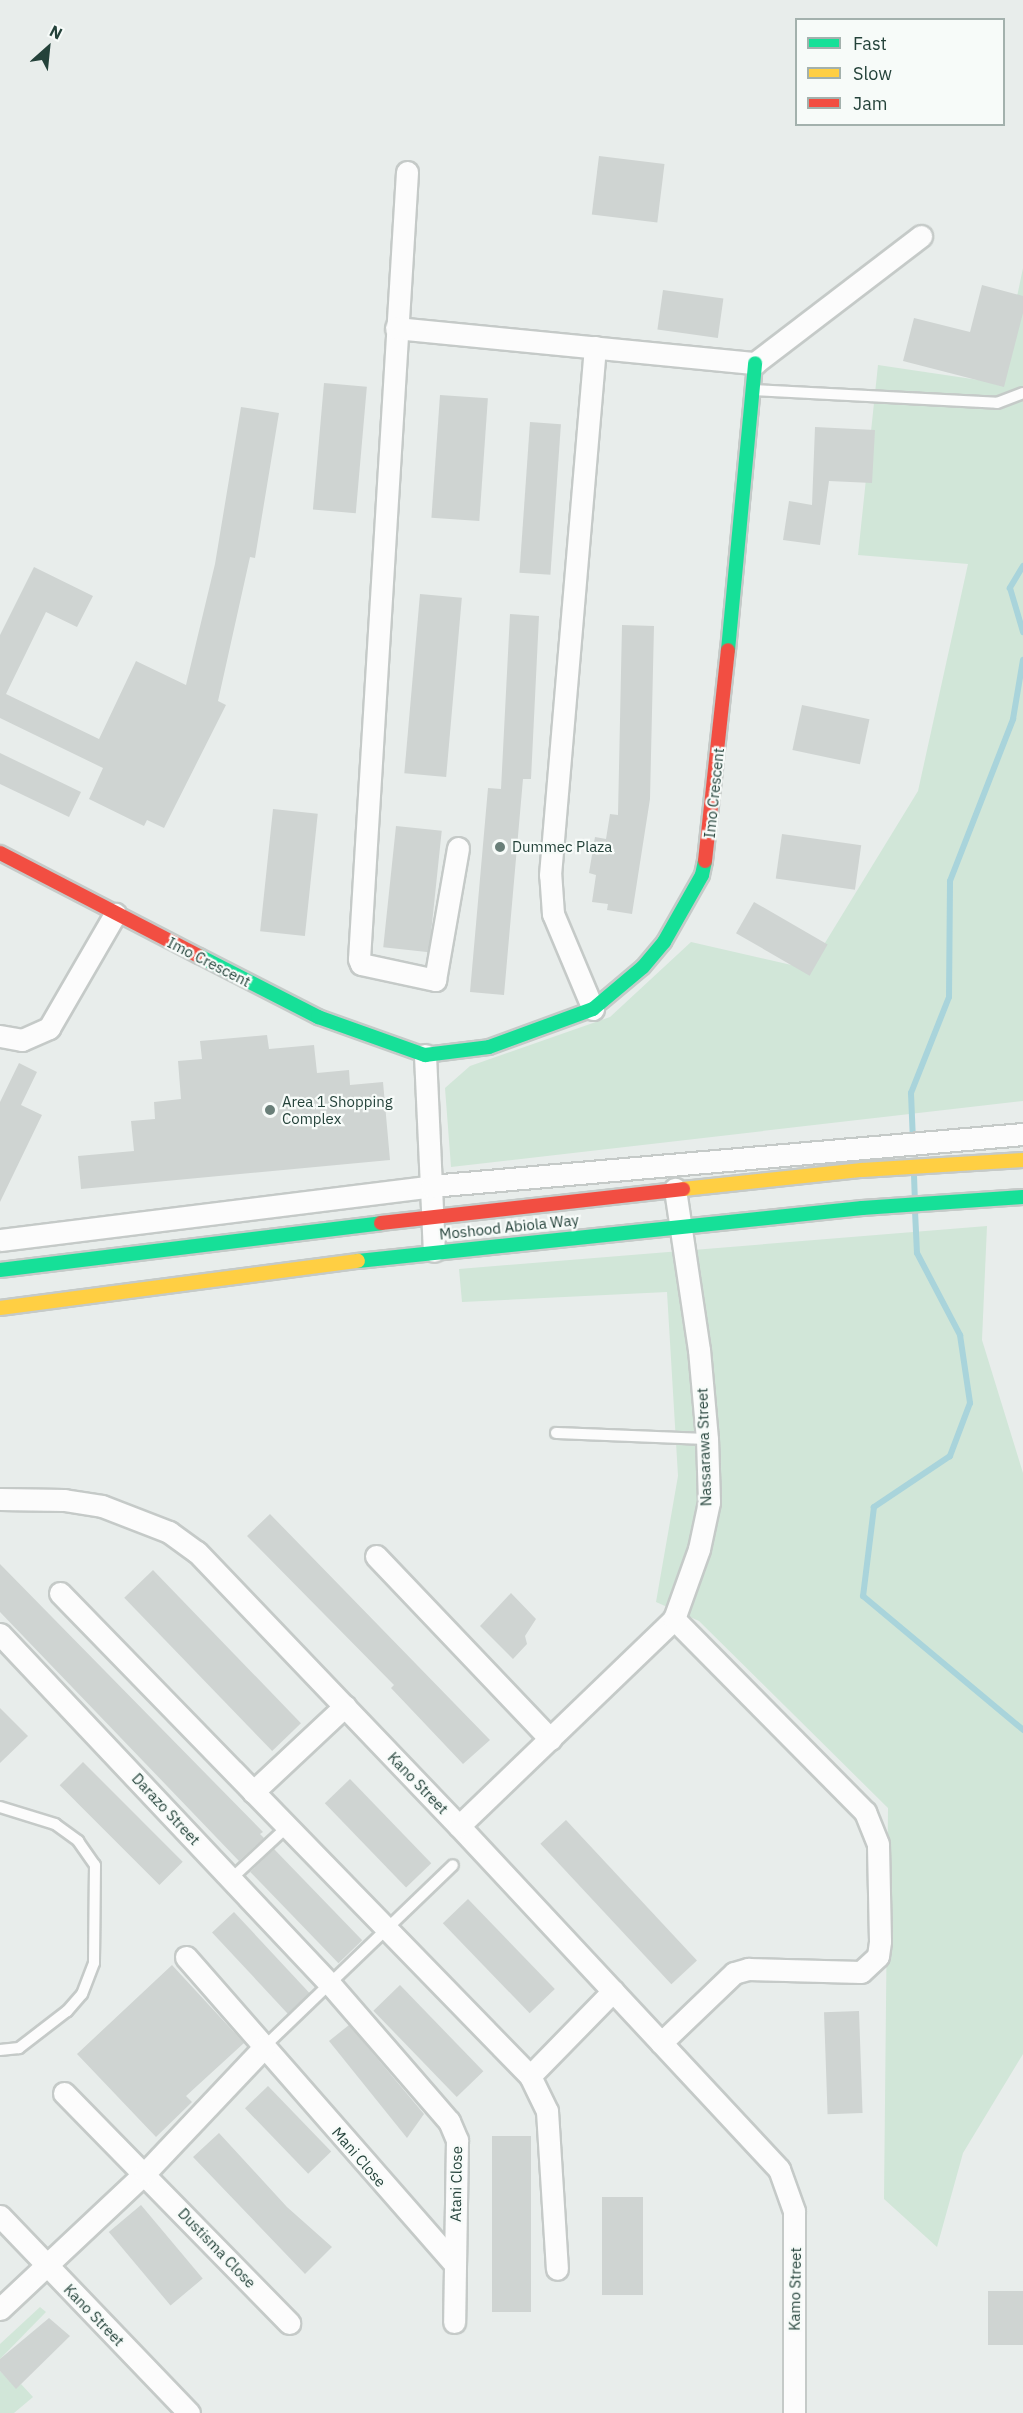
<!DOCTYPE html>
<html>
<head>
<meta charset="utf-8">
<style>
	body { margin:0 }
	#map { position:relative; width:1023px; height:2413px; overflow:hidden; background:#e8edeb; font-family:"IBM Plex Sans",sans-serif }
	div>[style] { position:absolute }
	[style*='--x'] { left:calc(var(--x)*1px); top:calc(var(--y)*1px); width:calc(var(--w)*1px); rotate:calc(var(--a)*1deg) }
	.green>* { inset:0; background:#d1e6d8 }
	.stream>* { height:6px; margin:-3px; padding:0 3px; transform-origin:3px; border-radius:3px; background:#a9d4db }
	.building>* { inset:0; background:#cfd4d2; transform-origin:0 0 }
	.roads { filter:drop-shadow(2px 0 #c5cac8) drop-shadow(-2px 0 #c5cac8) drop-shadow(0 2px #c5cac8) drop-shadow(0 -2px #c5cac8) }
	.lane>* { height:10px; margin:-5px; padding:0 5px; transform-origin:5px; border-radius:5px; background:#fcfcfc }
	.street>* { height:21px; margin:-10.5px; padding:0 10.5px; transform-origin:10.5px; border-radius:10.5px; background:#fcfcfc }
	.fast>* { height:14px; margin:-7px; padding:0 7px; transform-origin:7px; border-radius:7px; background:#16e098 }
	.slow>* { height:14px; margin:-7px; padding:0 7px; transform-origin:7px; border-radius:7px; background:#ffcf43 }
	.jam>* { height:14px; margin:-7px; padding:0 7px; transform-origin:7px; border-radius:7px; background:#f24e42 }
	.dots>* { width:16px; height:16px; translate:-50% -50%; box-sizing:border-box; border:3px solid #f7fbf9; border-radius:50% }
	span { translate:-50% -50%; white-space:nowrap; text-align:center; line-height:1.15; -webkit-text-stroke:4.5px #f7fbf9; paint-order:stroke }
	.street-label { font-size:15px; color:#24423a }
	.poi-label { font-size:15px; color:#24423a }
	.left { translate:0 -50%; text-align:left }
	.legend { position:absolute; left:795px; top:18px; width:210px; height:108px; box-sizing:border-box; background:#f7fbf9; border:2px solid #a3b1ad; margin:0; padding:8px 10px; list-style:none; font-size:18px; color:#24423a }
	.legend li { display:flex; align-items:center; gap:12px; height:30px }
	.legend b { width:30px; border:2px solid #a3b1ad }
	.north { position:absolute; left:18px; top:18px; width:60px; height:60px; -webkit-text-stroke:4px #f7fbf9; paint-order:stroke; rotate:27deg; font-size:16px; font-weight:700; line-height:24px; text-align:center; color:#24423a }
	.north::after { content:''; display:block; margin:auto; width:21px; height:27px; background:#24423a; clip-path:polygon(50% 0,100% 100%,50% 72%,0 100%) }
</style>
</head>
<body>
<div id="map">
	<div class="green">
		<i style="clip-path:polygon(1023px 268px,1023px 1101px,451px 1167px,445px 1088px,470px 1066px,610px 1017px,691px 942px,809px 969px,918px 791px,968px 564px,858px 555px,878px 365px,999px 383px)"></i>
		<i style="clip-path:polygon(987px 1226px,982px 1340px,1023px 1473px,1023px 2054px,963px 2153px,937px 2247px,884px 2199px,888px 1808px,699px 1621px,656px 1602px,678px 1476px,667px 1292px,462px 1302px,459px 1269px)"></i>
		<i style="clip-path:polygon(40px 2307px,46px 2312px,0 2359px,0 2344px)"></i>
		<i style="clip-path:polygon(0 2371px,16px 2388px,21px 2384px,33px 2397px,14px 2413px,0 2413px)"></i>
	</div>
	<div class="stream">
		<i style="--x:1023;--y:566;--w:26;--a:121"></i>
		<i style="--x:1010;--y:588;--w:46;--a:73.5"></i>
		<i style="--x:913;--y:1141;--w:48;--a:-92.4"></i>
		<i style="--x:911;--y:1093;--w:103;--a:-68.4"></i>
		<i style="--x:949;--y:997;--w:116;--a:-89.5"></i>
		<i style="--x:950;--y:881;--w:174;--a:-68.7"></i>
		<i style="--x:1013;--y:719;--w:60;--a:-80.4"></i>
		<i style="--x:914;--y:1175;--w:23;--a:88"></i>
		<i style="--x:915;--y:1211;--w:42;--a:87.3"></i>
		<i style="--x:917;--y:1253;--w:93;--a:62.3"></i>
		<i style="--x:960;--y:1335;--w:69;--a:81.6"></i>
		<i style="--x:970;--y:1403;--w:57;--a:110.7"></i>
		<i style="--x:950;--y:1456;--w:92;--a:146.1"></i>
		<i style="--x:874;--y:1507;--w:90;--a:97"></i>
		<i style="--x:863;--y:1596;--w:209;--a:39.9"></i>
	</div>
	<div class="building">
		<i style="left:599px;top:156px;width:66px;height:59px;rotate:7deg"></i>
		<i style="clip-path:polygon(982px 285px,1023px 296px,1023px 313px,1004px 387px,903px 361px,914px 318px,970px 332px)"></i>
		<i style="left:663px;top:290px;width:61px;height:40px;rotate:8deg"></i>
		<i style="left:324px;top:383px;width:43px;height:127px;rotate:5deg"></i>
		<i style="left:440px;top:395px;width:48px;height:123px;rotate:4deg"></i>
		<i style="clip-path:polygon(241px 407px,279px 413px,255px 558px,250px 557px,218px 701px,226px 705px,164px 828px,147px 820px,144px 826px,89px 799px,103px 768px,0 718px,0 635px,34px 567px,93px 596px,77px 627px,46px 612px,6px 694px,99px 739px,136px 661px,186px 685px,215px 564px)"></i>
		<i style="left:530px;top:422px;width:31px;height:151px;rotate:4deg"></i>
		<i style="clip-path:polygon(815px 427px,875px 430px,872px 483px,829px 481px,820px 545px,783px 540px,789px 501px,812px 505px)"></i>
		<i style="left:420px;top:594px;width:42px;height:180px;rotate:5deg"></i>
		<i style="clip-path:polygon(510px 614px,539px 616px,531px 779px,523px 779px,504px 995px,470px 992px,488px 788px,501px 789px)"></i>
		<i style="clip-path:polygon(622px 625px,654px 626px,650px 799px,632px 914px,607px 910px,608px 904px,592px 902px,596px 875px,589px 873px,595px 837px,606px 839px,610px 814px,618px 815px)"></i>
		<i style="left:802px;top:705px;width:69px;height:46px;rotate:12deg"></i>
		<i style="clip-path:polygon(0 753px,81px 792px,69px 817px,0 784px)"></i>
		<i style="left:273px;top:809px;width:45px;height:123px;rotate:6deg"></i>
		<i style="left:396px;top:826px;width:46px;height:122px;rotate:6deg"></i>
		<i style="left:782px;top:834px;width:80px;height:45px;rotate:8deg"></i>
		<i style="left:754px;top:902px;width:85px;height:36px;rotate:30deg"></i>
		<i style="clip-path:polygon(267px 1035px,269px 1049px,314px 1045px,317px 1073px,349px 1070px,350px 1085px,383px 1082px,390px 1160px,81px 1189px,78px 1156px,134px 1151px,131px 1121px,155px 1119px,154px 1102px,181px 1099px,178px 1061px,202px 1059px,200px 1041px)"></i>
		<i style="clip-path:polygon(19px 1063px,37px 1072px,21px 1105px,42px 1115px,0 1202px,0 1102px)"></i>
		<i style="clip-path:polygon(270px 1514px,490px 1740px,463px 1764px,391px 1688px,394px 1685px,247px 1536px)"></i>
		<i style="clip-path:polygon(0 1564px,263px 1832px,260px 1834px,264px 1838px,239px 1861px,0 1612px)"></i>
		<i style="left:153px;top:1570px;width:213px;height:40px;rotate:46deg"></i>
		<i style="clip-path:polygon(511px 1593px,536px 1619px,525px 1636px,527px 1644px,513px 1659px,480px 1626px)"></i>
		<i style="clip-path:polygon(0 1708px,28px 1736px,0 1763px)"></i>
		<i style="left:83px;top:1762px;width:141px;height:33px;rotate:45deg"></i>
		<i style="left:350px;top:1779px;width:117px;height:35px;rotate:46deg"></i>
		<i style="left:566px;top:1820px;width:192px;height:35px;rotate:47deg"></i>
		<i style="left:274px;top:1849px;width:127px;height:33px;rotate:46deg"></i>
		<i style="left:468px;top:1899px;width:125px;height:35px;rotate:46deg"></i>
		<i style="left:234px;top:1912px;width:111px;height:30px;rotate:47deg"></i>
		<i style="clip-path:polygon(172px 1965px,244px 2043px,186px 2096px,192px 2102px,156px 2137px,77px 2054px)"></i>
		<i style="left:400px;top:1985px;width:120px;height:37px;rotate:46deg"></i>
		<i style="left:859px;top:2011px;width:102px;height:35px;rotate:88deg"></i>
		<i style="clip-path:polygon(349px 2025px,424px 2114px,407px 2138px,329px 2041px)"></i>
		<i style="left:268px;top:2086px;width:91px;height:32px;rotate:46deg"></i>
		<i style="clip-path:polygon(219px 2133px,287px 2207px,332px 2247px,305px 2274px,193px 2157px)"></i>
		<i style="left:492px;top:2136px;width:39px;height:176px"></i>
		<i style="left:602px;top:2197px;width:41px;height:98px"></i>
		<i style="left:141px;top:2205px;width:96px;height:42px;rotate:50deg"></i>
		<i style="left:1023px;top:2291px;width:54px;height:35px;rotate:90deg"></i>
		<i style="clip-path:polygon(49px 2318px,70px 2336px,16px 2389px,0 2371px,0 2359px)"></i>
	</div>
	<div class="roads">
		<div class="lane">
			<i style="--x:753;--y:390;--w:244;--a:3"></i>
			<i style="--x:997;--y:403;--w:28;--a:-21"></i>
			<i style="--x:556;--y:1433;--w:151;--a:2.3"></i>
			<i style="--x:0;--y:1807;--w:58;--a:17.2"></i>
			<i style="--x:55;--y:1824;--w:29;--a:36"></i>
			<i style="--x:78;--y:1841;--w:29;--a:55"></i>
			<i style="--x:95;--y:1865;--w:98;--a:90.6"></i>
			<i style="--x:94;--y:1963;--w:33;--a:111"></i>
			<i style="--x:82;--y:1994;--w:23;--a:131"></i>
			<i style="--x:67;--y:2011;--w:61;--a:142.4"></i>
			<i style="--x:19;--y:2048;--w:19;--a:174"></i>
			<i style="--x:231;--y:1879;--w:76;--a:-42.9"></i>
			<i style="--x:264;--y:2047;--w:262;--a:-43.9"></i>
		</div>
		<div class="street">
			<i style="--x:407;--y:172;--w:788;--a:93.49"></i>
			<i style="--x:359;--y:959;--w:5;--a:68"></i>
			<i style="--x:361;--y:964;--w:76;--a:12.2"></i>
			<i style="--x:435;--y:980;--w:134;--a:-80.1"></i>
			<i style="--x:396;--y:328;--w:361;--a:5.6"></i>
			<i style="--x:755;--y:363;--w:209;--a:-37.4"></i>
			<i style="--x:593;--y:1009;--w:103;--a:-112.8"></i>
			<i style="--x:553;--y:914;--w:39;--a:-94"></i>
			<i style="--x:550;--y:875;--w:530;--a:-85.13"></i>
			<i style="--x:0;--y:1036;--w:22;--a:10"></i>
			<i style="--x:22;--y:1040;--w:30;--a:-24"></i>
			<i style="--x:49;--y:1028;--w:132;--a:-59.9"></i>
			<i style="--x:425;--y:1055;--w:196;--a:87.4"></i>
			<i style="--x:0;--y:1240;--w:434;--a:-7.1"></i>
			<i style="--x:431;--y:1186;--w:594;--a:-5.02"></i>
			<i style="--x:0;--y:1499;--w:64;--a:0.9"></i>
			<i style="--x:64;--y:1500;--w:38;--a:9"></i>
			<i style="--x:102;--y:1506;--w:72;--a:21.2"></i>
			<i style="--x:169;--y:1532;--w:34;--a:36"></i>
			<i style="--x:197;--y:1552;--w:379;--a:46.3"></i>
			<i style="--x:459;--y:1826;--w:469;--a:47"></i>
			<i style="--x:779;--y:2169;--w:45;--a:70.3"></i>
			<i style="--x:794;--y:2211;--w:202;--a:90"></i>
			<i style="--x:376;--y:1556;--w:253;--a:46.4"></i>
			<i style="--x:60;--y:1593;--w:674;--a:45.78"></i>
			<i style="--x:530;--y:2076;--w:39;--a:64"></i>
			<i style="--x:547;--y:2111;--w:158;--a:86.4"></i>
			<i style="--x:0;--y:1634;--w:482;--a:46.7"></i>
			<i style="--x:331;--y:1985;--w:180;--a:49.1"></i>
			<i style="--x:449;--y:2121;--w:21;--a:67"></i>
			<i style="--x:457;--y:2140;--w:182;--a:90.9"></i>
			<i style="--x:253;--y:1792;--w:126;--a:-43.1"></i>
			<i style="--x:459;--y:1826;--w:298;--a:-43.9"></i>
			<i style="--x:674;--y:1619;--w:74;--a:-70.3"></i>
			<i style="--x:699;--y:1549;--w:48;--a:-78"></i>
			<i style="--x:709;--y:1502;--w:63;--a:-91.8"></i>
			<i style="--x:707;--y:1439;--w:89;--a:-95.1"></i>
			<i style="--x:699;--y:1350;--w:163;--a:-98.5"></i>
			<i style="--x:186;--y:1957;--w:408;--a:48.8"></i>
			<i style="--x:661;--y:2043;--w:101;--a:-43.8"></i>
			<i style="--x:734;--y:1973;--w:15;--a:-16"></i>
			<i style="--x:748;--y:1969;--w:113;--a:1.5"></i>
			<i style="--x:861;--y:1972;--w:23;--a:-43"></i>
			<i style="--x:878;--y:1956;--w:15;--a:-82"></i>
			<i style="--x:880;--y:1941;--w:97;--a:-91.2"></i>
			<i style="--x:878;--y:1844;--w:35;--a:-112"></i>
			<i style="--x:865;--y:1812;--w:272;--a:-134.7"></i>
			<i style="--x:530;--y:2076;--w:119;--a:-45.7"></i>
			<i style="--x:64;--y:2093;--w:322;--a:45.6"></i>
			<i style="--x:0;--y:2216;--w:273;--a:46.2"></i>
			<i style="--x:0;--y:2309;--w:199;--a:-43.2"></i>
			<i style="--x:145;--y:2173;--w:173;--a:-46.6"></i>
		</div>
		<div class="fast">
			<i style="--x:728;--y:650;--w:288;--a:-84.6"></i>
			<i style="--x:199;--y:956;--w:134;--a:27.1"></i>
			<i style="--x:318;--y:1017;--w:114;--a:19.6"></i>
			<i style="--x:425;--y:1055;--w:64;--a:-7.1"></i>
			<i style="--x:489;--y:1047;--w:111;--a:-20.1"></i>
			<i style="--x:593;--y:1009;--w:65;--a:-40"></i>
			<i style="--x:643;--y:967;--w:33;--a:-50"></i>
			<i style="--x:664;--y:942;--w:77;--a:-60.4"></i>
			<i style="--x:702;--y:875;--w:14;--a:-78"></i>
			<i style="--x:358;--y:1261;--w:507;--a:-6"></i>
			<i style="--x:862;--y:1208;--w:161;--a:-3.9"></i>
			<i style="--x:0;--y:1270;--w:384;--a:-7"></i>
		</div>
		<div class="slow">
			<i style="--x:683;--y:1189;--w:180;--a:-6.1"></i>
			<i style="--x:862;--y:1170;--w:161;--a:-3.6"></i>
			<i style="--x:0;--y:1308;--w:361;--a:-7.5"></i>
		</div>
		<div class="jam">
			<i style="--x:0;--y:853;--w:224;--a:27.4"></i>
			<i style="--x:705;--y:861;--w:212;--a:-83.8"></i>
			<i style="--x:381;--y:1223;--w:304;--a:-6.4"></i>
		</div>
	</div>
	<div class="dots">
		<i style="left:500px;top:847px;background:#697e78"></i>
		<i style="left:270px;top:1110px;background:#697e78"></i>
	</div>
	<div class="street-label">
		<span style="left:714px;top:793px;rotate:-84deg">Imo Crescent</span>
		<span style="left:209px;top:962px;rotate:27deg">Imo Crescent</span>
		<span style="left:509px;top:1227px;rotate:-6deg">Moshood Abiola Way</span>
		<span style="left:704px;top:1447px;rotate:-92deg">Nassarawa Street</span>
		<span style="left:418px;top:1783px;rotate:46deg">Kano Street</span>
		<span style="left:166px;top:1809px;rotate:47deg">Darazo Street</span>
		<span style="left:359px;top:2157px;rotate:49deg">Mani Close</span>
		<span style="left:456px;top:2184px;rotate:-89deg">Atani Close</span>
		<span style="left:217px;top:2248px;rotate:46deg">Dustisma Close</span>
		<span style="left:795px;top:2289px;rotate:-89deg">Kamo Street</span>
		<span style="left:94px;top:2315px;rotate:46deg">Kano Street</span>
	</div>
	<div class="poi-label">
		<span class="left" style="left:512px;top:847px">Dummec Plaza</span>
		<span class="left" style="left:282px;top:1110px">Area 1 Shopping<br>Complex</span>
	</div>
	<ul class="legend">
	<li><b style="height:8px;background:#16e098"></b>Fast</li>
	<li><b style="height:8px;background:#ffcf43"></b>Slow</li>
	<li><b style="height:8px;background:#f24e42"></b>Jam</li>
	</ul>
	<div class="north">N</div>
</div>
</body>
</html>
